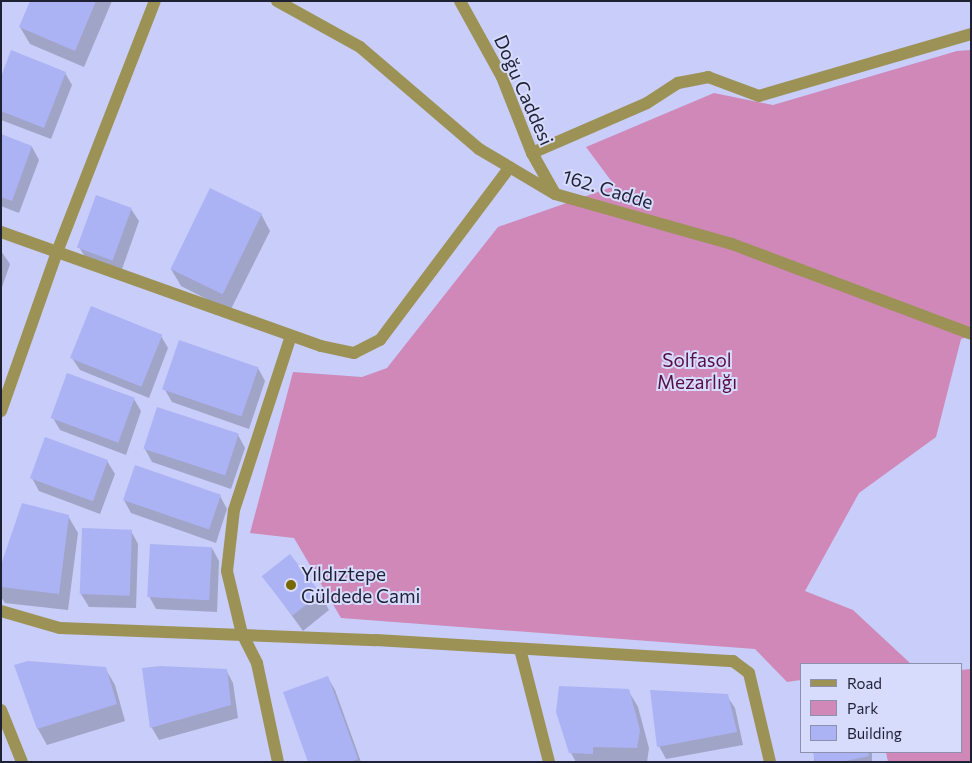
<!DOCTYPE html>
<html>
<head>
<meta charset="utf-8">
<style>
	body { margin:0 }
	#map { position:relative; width:972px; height:763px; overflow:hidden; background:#c8cdf9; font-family:Commissioner,sans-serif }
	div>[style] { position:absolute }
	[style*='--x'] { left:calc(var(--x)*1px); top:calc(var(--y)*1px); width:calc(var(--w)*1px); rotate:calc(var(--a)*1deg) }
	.green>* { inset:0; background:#cf88b8 }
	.shadow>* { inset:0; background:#0003; transform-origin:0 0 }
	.building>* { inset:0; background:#acb3f5; transform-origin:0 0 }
	.minor>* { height:12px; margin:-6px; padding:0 6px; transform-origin:6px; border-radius:6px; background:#9c9256 }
	.dots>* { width:14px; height:14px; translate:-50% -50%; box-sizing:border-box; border:2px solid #d7dbfc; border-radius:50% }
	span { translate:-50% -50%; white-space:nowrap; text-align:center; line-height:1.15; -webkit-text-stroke:4px #d7dbfc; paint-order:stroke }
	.street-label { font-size:19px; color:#1e2034 }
	.park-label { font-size:19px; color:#560f45 }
	.poi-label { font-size:19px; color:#1e2034 }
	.left { translate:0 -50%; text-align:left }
	.frame { position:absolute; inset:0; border:2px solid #1e2034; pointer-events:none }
	.legend { position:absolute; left:800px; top:663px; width:162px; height:90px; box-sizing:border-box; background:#d7dbfc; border:1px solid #8d90ac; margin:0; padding:6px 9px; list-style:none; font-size:15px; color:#1e2034 }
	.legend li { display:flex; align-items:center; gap:10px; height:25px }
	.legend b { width:25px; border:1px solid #8d90ac }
</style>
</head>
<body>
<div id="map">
	<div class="green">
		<i style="clip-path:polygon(971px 50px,971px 336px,961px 339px,936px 437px,859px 493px,805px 591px,853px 610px,911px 664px,801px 664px,801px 680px,787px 682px,755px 649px,341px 618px,294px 538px,250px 533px,293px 372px,362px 377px,387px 368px,498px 227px,615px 186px,586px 147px,714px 93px,773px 105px,957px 51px)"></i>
		<i style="clip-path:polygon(971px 669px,971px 762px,888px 762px,886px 752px,961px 752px,961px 670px)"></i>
	</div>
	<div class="shadow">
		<i style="clip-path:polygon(31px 1px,112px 1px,84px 67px,30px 44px,20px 27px)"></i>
		<i style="clip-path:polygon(65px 73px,72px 85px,51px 139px,1px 120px,1px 80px)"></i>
		<i style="clip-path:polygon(1px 136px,32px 147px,39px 160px,19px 213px,1px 206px)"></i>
		<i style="clip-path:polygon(131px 209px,139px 221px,121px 272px,87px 260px,79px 247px)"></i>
		<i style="clip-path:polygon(261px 214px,270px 231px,230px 311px,181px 286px,171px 269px)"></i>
		<i style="clip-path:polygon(1px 251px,10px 264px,1px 290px)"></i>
		<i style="clip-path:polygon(161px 336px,168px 348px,149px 398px,80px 370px,72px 358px)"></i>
		<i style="clip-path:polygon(258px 368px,265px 381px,249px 429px,172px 402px,165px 390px)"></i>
		<i style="clip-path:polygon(134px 399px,141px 411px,126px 455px,60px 430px,53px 418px)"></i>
		<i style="clip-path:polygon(238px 435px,245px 448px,231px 489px,152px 462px,145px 449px)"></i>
		<i style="clip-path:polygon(107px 461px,115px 474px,100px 514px,39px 491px,32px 478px)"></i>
		<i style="clip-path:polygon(220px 496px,227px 509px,216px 543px,131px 513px,124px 500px)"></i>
		<i style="clip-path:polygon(68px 516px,78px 533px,68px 610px,5px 603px,1px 597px,1px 569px)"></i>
		<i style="clip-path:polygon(83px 530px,131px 531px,138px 544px,136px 608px,89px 607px,81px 594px)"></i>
		<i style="clip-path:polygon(212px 548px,219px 561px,217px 612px,156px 609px,149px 596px)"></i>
		<i style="clip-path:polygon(264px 577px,320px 594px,329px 610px,303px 631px)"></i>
		<i style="clip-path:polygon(15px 666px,105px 668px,115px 685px,125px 721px,47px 745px,38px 729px)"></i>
		<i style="clip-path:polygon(143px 670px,226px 670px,233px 683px,238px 718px,159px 740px,152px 728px)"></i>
		<i style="clip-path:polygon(328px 678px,335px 690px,361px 762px,309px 762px)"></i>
		<i style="clip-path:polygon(628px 690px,638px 707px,649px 748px,647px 762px,576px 762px,571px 753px)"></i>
		<i style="clip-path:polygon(727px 696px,735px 708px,743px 745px,666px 759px,659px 746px)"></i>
		<i style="left:814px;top:752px;width:58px;height:10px"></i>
	</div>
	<div class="building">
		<i style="clip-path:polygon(30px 1px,96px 1px,75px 51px,19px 27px)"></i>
		<i style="clip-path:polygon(11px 50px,66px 72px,44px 128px,1px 111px,1px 77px)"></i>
		<i style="clip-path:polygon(1px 134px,32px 146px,12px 201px,1px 197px)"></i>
		<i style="left:210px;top:188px;width:58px;height:90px;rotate:26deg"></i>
		<i style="left:96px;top:195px;width:38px;height:56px;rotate:20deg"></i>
		<i style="left:91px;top:306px;width:77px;height:56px;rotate:22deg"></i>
		<i style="left:179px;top:340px;width:84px;height:52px;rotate:19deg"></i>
		<i style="left:67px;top:373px;width:72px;height:48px;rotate:20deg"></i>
		<i style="left:157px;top:407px;width:86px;height:44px;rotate:18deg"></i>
		<i style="left:45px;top:437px;width:67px;height:44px;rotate:20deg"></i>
		<i style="left:135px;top:465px;width:91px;height:37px;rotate:19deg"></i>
		<i style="clip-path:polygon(22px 503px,69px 515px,59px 594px,1px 587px,1px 565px)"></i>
		<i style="left:82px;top:528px;width:50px;height:66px;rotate:2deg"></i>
		<i style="left:150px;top:544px;width:62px;height:53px;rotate:3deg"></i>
		<i style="left:290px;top:554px;width:50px;height:36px;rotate:52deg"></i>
		<i style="clip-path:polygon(28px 661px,106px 667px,117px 704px,37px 729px,14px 665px)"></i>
		<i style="clip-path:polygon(160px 666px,227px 669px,231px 705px,150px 728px,142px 668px)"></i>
		<i style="clip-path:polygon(328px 676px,358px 759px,350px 762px,308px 762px,283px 692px)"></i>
		<i style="clip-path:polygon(559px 686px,629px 689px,640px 730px,637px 748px,593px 747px,593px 754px,569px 753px,556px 712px)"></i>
		<i style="clip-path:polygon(650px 690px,728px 694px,737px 732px,657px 747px)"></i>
		<i style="clip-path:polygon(813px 752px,868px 752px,869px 756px,841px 762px,815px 762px)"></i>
	</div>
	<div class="minor">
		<i style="--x:277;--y:1;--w:95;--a:29"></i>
		<i style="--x:360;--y:47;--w:157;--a:40.6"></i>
		<i style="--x:479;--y:149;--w:88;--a:30.6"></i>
		<i style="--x:555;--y:194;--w:184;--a:15.8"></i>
		<i style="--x:732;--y:244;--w:255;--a:20.6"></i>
		<i style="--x:460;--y:1;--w:87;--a:61.1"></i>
		<i style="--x:502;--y:77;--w:82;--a:68.5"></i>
		<i style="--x:532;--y:153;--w:45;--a:60.6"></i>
		<i style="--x:532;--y:153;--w:125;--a:-23.5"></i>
		<i style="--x:647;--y:103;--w:37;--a:-33"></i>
		<i style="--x:678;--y:83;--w:31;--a:-11"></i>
		<i style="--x:708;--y:77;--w:54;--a:20.4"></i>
		<i style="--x:759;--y:96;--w:221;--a:-16.3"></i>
		<i style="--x:1;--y:232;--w:340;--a:19.6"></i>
		<i style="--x:321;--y:346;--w:34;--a:12"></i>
		<i style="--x:354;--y:353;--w:29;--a:-27"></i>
		<i style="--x:380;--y:340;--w:216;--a:-53.1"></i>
		<i style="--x:1;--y:411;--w:169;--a:-70.6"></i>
		<i style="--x:57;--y:252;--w:269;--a:-68.7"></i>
		<i style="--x:1;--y:611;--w:61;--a:16.1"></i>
		<i style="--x:60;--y:628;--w:316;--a:2.2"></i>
		<i style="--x:376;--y:640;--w:358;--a:3.4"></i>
		<i style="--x:733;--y:661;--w:20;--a:37"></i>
		<i style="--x:749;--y:673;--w:91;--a:76.7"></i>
		<i style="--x:520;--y:649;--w:117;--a:75.6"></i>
		<i style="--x:1;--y:710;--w:56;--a:68"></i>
		<i style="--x:278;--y:762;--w:101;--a:-102"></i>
		<i style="--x:257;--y:663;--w:33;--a:-117"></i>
		<i style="--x:242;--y:634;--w:65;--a:-103.4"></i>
		<i style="--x:227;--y:571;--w:61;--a:-83.5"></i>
		<i style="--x:234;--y:510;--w:183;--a:-71.9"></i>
	</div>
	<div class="dots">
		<i style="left:291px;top:585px;background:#776800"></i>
	</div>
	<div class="street-label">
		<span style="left:524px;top:90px;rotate:66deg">Doğu Caddesi</span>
		<span style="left:608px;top:189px;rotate:17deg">162. Cadde</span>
	</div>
	<div class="park-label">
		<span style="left:697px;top:371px">Solfasol<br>Mezarlığı</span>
	</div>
	<div class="poi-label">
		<span class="left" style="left:301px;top:585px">Yıldıztepe<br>Güldede Cami</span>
	</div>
	<div class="frame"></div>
	<ul class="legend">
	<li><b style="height:6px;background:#9c9256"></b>Road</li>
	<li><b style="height:14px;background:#cf88b8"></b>Park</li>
	<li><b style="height:14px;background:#acb3f5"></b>Building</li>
	</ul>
</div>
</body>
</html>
